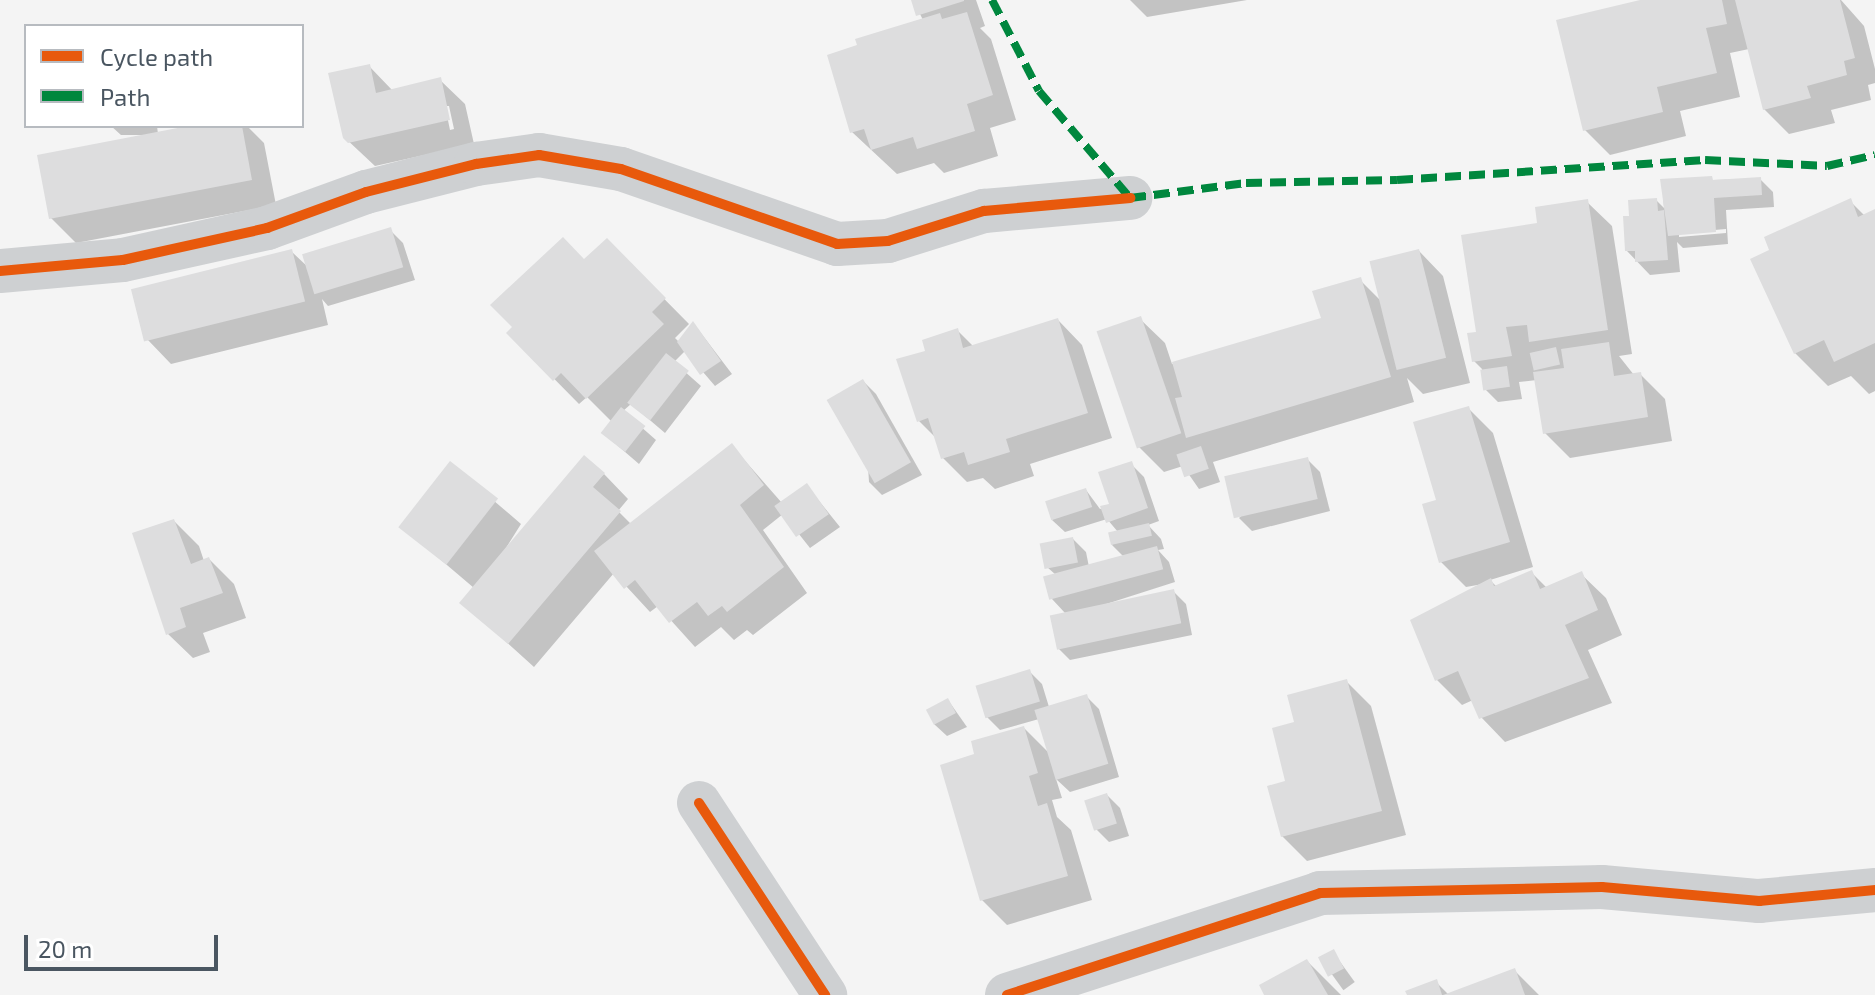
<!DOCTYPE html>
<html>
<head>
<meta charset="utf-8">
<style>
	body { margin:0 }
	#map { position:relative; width:1875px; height:995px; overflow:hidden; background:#f4f4f4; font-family:"Exo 2",sans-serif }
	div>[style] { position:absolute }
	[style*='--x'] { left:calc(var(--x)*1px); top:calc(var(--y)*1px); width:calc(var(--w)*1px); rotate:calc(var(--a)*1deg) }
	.shadow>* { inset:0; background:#0003; transform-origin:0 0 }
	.building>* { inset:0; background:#ddddde; transform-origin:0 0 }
	.minor>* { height:44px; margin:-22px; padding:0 22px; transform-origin:22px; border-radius:22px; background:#ced0d2 }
	.quiet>* { height:8px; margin-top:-4px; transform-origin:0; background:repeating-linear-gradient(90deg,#00873e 0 16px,transparent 0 24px) }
	.cycleway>* { height:10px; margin:-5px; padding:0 5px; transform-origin:5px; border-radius:5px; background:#e8590c }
	span { translate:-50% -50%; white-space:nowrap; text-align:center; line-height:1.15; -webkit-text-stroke:7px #fff; paint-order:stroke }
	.legend { position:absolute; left:24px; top:24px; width:280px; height:104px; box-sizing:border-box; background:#fff; border:2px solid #b7bbc0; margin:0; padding:10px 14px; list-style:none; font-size:24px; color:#4a5661 }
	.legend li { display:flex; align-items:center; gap:16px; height:40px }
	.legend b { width:40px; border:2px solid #b7bbc0 }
	.scale { position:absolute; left:24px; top:935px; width:194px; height:36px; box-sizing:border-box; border:4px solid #4a5661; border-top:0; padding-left:10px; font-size:24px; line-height:28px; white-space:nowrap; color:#4a5661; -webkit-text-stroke:6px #fff; paint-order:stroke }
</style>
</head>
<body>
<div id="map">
	<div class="shadow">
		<i style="clip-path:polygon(913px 0,976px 0,985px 26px,980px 28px,991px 39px,1016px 120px,990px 128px,998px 156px,944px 173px,934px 163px,897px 174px,852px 132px,923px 20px)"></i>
		<i style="clip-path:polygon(1130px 0,1247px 0,1147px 17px)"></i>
		<i style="clip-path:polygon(1649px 0,1841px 0,1864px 26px,1875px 69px,1875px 83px,1868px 85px,1871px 100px,1831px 110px,1835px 123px,1789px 134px,1764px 109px,1749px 49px,1730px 53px,1740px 97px,1680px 111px,1686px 136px,1610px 155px,1585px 130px)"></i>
		<i style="clip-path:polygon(evenodd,369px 66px,393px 91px,440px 80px,465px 104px,474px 144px,375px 166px,344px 137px,369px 66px,445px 106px,449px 106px,454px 129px,450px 130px,445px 106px)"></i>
		<i style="clip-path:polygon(111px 126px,157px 126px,158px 134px,199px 126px,247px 126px,264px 143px,276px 205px,76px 243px,51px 218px,154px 135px,121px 135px)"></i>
		<i style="clip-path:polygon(evenodd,1760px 179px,1773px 192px,1774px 207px,1726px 210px,1728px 244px,1683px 248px,1677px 242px,1680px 272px,1650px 275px,1627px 251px,1631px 218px,1656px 200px,1664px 208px,1662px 181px,1760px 179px,1726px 229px,1726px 233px,1679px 237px,1679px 233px,1726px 229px)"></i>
		<i style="clip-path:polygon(1850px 201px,1865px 216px,1875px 211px,1875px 391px,1869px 394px,1851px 376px,1828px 386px,1795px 353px,1772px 251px)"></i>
		<i style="clip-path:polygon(1587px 202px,1612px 226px,1632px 354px,1619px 356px,1634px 375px,1640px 374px,1665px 399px,1672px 441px,1570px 458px,1545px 433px,1537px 380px,1519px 382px,1522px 399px,1498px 402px,1485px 389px,1482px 369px,1474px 361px,1478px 334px,1539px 225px)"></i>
		<i style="clip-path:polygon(390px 230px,403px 243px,415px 280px,328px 306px,322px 299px,328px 325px,171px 364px,147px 339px,292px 252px,309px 268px)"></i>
		<i style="clip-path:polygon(607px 241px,689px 324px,675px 338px,679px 342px,694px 324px,732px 374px,715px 386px,685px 351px,674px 362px,701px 386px,665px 433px,631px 404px,623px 411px,656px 440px,639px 464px,603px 433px,612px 422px,587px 397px,579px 404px,509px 333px)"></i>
		<i style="clip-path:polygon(1419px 251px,1443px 276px,1470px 383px,1423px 394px,1407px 378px,1414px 402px,1213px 462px,1220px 482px,1199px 489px,1183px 466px,1164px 472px,1139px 447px,1140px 319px,1165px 343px,1172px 364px,1323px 319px,1360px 280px,1381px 301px)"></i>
		<i style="clip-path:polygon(1058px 320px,1082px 345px,1112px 438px,1030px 464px,1034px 476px,995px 489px,983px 478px,967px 482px,943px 458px,937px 439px,919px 421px,927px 352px,957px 330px,974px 347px)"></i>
		<i style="clip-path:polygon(863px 381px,876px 394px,922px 475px,882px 495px,869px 482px)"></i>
		<i style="clip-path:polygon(1468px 408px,1493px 433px,1533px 567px,1490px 580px,1497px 587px,1532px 573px,1547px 588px,1581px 574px,1606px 598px,1622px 635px,1588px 650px,1612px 703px,1505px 742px,1481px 717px,1473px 700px,1462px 705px,1437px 680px,1483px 584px,1466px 587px,1441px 562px,1438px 501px)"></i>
		<i style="clip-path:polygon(732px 446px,782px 503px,807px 486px,840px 527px,810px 548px,783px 514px,763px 530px,807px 593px,753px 635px,747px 630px,734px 640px,721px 627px,695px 647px,658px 606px,650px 612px,614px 573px,534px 667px,462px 602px,474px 588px,401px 526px,451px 464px,521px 524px,501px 556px,604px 474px,628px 499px,618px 511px,632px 525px)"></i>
		<i style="clip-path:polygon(1307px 459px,1320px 472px,1330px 511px,1252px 531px,1239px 518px)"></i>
		<i style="clip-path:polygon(1131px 464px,1144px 477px,1159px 521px,1148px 525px,1161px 539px,1164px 549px,1158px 550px,1169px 562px,1175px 582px,1100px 606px,1173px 591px,1186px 604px,1192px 635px,1070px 660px,1057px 647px,1065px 613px,1052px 599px,1056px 575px,1047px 567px,1073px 539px,1086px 552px,1089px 567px,1124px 557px,1112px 545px,1118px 532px,1107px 519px,1065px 532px,1052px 520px,1086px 490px,1100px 509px,1111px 505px)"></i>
		<i style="clip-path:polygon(174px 521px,199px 546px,204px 561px,209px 559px,234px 584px,246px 618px,203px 633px,210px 652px,193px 658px,168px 634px)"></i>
		<i style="clip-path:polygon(1029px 671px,1042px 684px,1049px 707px,1086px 696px,1099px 709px,1119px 777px,1070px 792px,1056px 779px,1062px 798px,1052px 800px,1057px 817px,1071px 830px,1092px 900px,1007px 925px,982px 900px,977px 755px,1024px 728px,1049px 753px,1039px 719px,1000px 730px,987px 717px)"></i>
		<i style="clip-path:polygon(1346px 681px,1371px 706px,1406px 835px,1307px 861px,1282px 836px,1297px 723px)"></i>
		<i style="clip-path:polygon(948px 700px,967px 727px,947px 736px,934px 724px)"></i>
		<i style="clip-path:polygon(1107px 795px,1120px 808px,1129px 836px,1109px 842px,1096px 829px)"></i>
		<i style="left:1333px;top:952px;width:37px;height:14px;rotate:54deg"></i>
		<i style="clip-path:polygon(1307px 961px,1341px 995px,1266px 995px)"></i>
		<i style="clip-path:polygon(1514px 970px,1539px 995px,1409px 995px,1436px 982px,1449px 995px)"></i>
	</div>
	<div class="building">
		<i style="clip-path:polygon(911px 0,964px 0,964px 1px,916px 16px)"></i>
		<i style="clip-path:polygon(1640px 0,1722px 0,1727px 24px,1706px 28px,1717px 73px,1657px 87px,1663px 112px,1583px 131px,1556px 20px)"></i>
		<i style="clip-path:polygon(1735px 0,1840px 0,1855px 58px,1844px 61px,1847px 75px,1807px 86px,1811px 98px,1763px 110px)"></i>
		<i style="clip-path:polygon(967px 12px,993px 95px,967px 104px,975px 131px,917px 149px,913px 137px,871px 150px,864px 129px,850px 133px,827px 55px,857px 45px,855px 39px,940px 13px,942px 19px)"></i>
		<i style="clip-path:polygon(370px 64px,376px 93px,441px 77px,450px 120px,348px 143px,343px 138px,328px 73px)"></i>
		<i style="clip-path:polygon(188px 126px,242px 126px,252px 180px,49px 219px,37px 155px)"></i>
		<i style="clip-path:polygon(1712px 176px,1713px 180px,1761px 177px,1762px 195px,1714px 198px,1716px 232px,1668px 236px,1660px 179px)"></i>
		<i style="clip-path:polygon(1657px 198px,1658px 211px,1664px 210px,1668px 260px,1635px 262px,1635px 251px,1625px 251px,1623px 216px,1629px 216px,1628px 200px)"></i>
		<i style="clip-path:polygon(1851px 198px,1858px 217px,1875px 209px,1875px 343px,1834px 362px,1824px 340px,1794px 354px,1750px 259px,1769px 250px,1764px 237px)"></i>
		<i style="clip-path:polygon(1588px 199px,1608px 330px,1529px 342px,1527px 325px,1506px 327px,1512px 356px,1472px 362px,1467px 333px,1476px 332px,1461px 235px,1537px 223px,1535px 207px)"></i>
		<i style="left:391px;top:227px;width:42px;height:93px;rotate:73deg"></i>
		<i style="clip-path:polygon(563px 237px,584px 259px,607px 238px,666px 298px,652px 312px,664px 324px,586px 399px,561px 373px,553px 381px,506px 333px,512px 327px,490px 305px)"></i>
		<i style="left:292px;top:249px;width:54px;height:166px;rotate:76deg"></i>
		<i style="left:1419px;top:249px;width:112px;height:51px;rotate:76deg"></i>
		<i style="clip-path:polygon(1361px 277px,1391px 377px,1186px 438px,1175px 398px,1182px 397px,1172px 362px,1321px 318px,1312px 291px)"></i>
		<i style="left:1141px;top:316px;width:124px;height:47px;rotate:71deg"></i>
		<i style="clip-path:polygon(1058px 318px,1088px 413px,1006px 439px,1010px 452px,968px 465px,964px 452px,941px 459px,928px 418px,917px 422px,896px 359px,925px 351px,922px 340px,958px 328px,963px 348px)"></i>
		<i style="clip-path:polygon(693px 321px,721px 361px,700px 375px,677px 342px)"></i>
		<i style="clip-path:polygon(1609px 342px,1614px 376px,1641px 372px,1648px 417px,1543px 434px,1533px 372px,1564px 368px,1561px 349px)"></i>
		<i style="left:1556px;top:347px;width:18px;height:27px;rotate:77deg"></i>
		<i style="left:666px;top:353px;width:29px;height:63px;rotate:38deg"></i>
		<i style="left:1507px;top:366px;width:21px;height:27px;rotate:82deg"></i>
		<i style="left:863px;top:379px;width:96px;height:42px;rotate:60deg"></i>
		<i style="clip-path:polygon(1469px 406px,1510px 542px,1439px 563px,1422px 504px,1436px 500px,1413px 422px)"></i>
		<i style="left:621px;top:407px;width:31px;height:33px;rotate:38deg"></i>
		<i style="clip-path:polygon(732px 443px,764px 485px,740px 505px,784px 567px,727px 612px,722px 606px,708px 616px,697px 602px,669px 623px,635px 580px,624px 589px,594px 551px)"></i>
		<i style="left:1201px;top:446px;width:24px;height:26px;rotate:71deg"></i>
		<i style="clip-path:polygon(584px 455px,605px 473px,593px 487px,621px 511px,508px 644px,459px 603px)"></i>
		<i style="left:1308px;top:457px;width:43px;height:86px;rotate:77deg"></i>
		<i style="left:450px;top:461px;width:61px;height:84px;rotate:38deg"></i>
		<i style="clip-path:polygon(1132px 461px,1148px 508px,1106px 523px,1100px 506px,1109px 504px,1098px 472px)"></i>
		<i style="left:807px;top:483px;width:38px;height:40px;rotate:55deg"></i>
		<i style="left:1086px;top:488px;width:20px;height:43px;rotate:72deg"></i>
		<i style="clip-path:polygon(174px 519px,191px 564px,209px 557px,223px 593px,180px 608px,186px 627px,166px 635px,132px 533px)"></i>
		<i style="left:1149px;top:523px;width:13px;height:42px;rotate:77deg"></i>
		<i style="left:1073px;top:537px;width:26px;height:34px;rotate:79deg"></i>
		<i style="left:1157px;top:546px;width:24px;height:118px;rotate:75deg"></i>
		<i style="clip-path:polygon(1532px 570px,1540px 589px,1582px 571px,1598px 610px,1565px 625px,1589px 678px,1479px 719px,1458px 671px,1435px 681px,1410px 620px,1491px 578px,1494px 586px)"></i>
		<i style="left:1174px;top:589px;width:35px;height:127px;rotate:78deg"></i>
		<i style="left:1030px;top:669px;width:34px;height:57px;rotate:73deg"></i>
		<i style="clip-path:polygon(1347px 679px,1382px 811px,1281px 837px,1267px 786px,1285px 781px,1272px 728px,1294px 722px,1287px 695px)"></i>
		<i style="left:1087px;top:694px;width:73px;height:55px;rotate:73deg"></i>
		<i style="left:948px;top:698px;width:17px;height:25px;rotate:62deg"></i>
		<i style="clip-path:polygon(1024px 726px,1038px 773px,1029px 776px,1038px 806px,1047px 803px,1068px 876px,980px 901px,940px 765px,974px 754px,971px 741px)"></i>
		<i style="left:1107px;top:793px;width:32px;height:24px;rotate:72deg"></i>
		<i style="left:1334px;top:949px;width:22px;height:18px;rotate:63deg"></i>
		<i style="clip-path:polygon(1307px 959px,1328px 995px,1264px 995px,1259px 985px)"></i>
		<i style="clip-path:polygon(1515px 968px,1525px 995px,1443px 995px)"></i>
		<i style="clip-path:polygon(1437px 979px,1442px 995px,1407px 995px,1405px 991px)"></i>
	</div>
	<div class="minor">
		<i style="--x:0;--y:271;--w:123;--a:-5.1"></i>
		<i style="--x:123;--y:260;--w:148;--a:-12.5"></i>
		<i style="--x:267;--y:228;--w:105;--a:-20"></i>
		<i style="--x:366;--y:192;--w:114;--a:-14.3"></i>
		<i style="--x:476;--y:164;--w:64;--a:-8.1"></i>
		<i style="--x:539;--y:155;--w:83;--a:9.7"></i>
		<i style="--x:621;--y:169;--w:229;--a:19.1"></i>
		<i style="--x:837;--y:244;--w:51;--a:-3.4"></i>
		<i style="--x:888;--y:241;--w:101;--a:-17.4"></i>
		<i style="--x:984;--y:211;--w:147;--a:-5.1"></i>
		<i style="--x:699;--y:803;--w:230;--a:56.7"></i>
		<i style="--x:1007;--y:995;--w:329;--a:-18"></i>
		<i style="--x:1320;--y:893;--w:282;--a:-1.2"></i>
		<i style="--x:1602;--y:887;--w:158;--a:5.1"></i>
		<i style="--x:1759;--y:901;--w:117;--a:-5.4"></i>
	</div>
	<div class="quiet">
		<i style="--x:992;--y:0;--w:102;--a:62.7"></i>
		<i style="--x:1039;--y:91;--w:140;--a:49.6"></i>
		<i style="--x:1130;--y:198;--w:117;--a:-7.4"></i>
		<i style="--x:1246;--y:183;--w:151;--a:-1.1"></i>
		<i style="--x:1397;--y:180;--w:309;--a:-3.7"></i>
		<i style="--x:1705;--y:160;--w:122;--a:2.8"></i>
		<i style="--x:1827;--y:166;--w:49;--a:-12.9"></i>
	</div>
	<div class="cycleway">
		<i style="--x:0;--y:271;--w:123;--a:-5.1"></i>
		<i style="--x:123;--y:260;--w:148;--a:-12.5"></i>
		<i style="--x:267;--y:228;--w:105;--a:-20"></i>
		<i style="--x:366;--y:192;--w:114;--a:-14.3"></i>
		<i style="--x:476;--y:164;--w:64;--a:-8.1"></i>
		<i style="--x:539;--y:155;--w:83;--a:9.7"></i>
		<i style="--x:621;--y:169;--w:229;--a:19.1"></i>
		<i style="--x:837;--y:244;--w:51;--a:-3.4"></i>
		<i style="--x:888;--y:241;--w:101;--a:-17.4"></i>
		<i style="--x:984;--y:211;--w:147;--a:-5.1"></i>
		<i style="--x:699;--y:803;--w:230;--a:56.7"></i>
		<i style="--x:1007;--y:995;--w:329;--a:-18"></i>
		<i style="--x:1320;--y:893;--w:282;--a:-1.2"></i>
		<i style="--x:1602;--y:887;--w:158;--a:5.1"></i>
		<i style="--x:1759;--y:901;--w:117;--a:-5.4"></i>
	</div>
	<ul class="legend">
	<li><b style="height:10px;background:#e8590c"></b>Cycle path</li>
	<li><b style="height:10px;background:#00873e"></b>Path</li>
	</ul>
	<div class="scale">20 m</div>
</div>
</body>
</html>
